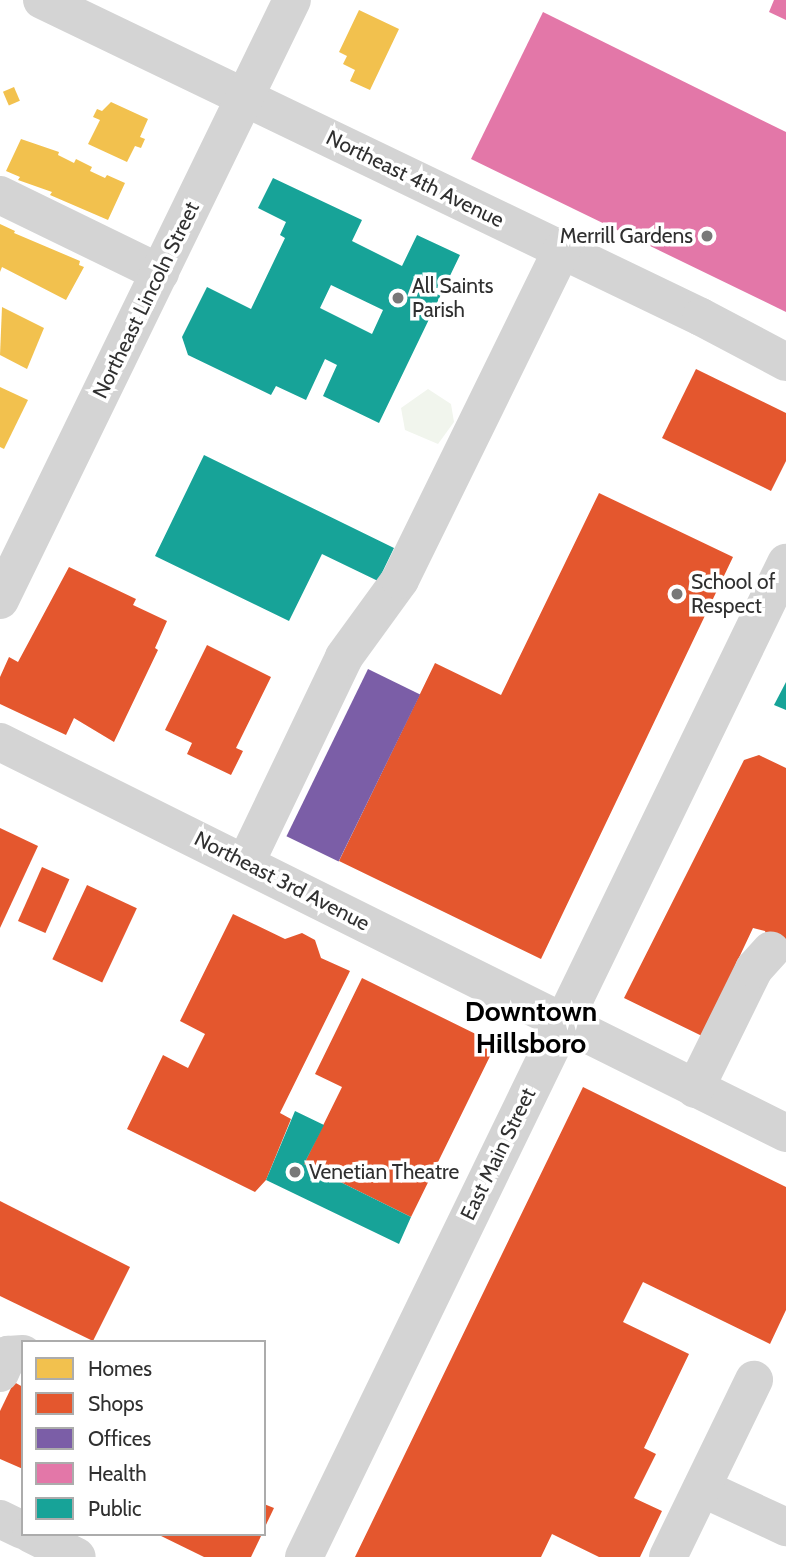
<!DOCTYPE html>
<html>
<head>
<meta charset="utf-8">
<style>
	body { margin:0 }
	#map { position:relative; width:786px; height:1557px; overflow:hidden; background:#fff; font-family:Cabin,sans-serif }
	div>[style] { position:absolute }
	[style*='--x'] { left:calc(var(--x)*1px); top:calc(var(--y)*1px); width:calc(var(--w)*1px); rotate:calc(var(--a)*1deg) }
	.green>* { inset:0; background:#f1f5ed }
	.homes>* { inset:0; background:#f2c14e; transform-origin:0 0 }
	.shops>* { inset:0; background:#e4572e; transform-origin:0 0 }
	.offices>* { inset:0; background:#7b5ea7; transform-origin:0 0 }
	.health>* { inset:0; background:#e377a8 }
	.public>* { inset:0; background:#17a398 }
	.minor>* { height:38px; margin:-19px; padding:0 19px; transform-origin:19px; border-radius:19px; background:#d4d4d4 }
	.dots>* { width:19px; height:19px; translate:-50% -50%; box-sizing:border-box; border:4px solid #fff; border-radius:50% }
	span { translate:-50% -50%; white-space:nowrap; text-align:center; line-height:1.15; -webkit-text-stroke:7px #fff; paint-order:stroke }
	.street-label { font-size:21px; color:#303030 }
	.poi-label { font-size:21px; color:#303030 }
	.right { translate:-100% -50%; text-align:right }
	.left { translate:0 -50%; text-align:left }
	.district-label { font-size:28px; color:#000; font-weight:700 }
	.legend { position:absolute; left:21px; top:1340px; width:245px; height:196px; box-sizing:border-box; background:#fff; border:2px solid #acacac; margin:0; padding:9px 12px; list-style:none; font-size:21px; color:#303030 }
	.legend li { display:flex; align-items:center; gap:14px; height:35px }
	.legend b { width:35px; border:2px solid #acacac }
</style>
</head>
<body>
<div id="map">
	<div class="green">
		<i style="clip-path:polygon(428px 389px,451px 404px,454px 422px,438px 444px,405px 430px,401px 408px)"></i>
	</div>
	<div class="homes">
		<i style="clip-path:polygon(359px 10px,399px 29px,370px 90px,350px 81px,355px 70px,343px 64px,347px 56px,339px 52px)"></i>
		<i style="left:14px;top:87px;width:15px;height:12px;rotate:67deg"></i>
		<i style="clip-path:polygon(111px 102px,148px 119px,140px 137px,145px 139px,141px 148px,135px 146px,127px 162px,88px 144px,100px 120px,93px 117px,97px 109px,102px 111px)"></i>
		<i style="clip-path:polygon(21px 139px,59px 152px,58px 155px,74px 163px,76px 159px,92px 167px,90px 171px,105px 178px,107px 175px,125px 183px,108px 220px,50px 195px,52px 192px,18px 180px,20px 177px,6px 171px)"></i>
		<i style="clip-path:polygon(0 224px,15px 231px,14px 233px,80px 261px,79px 265px,84px 267px,66px 300px,2px 267px,0 272px)"></i>
		<i style="clip-path:polygon(2px 307px,44px 328px,27px 369px,0 355px)"></i>
		<i style="clip-path:polygon(0 387px,28px 400px,4px 449px,0 447px)"></i>
	</div>
	<div class="shops">
		<i style="clip-path:polygon(696px 369px,786px 413px,786px 461px,771px 491px,662px 438px)"></i>
		<i style="clip-path:polygon(599px 493px,733px 557px,541px 959px,339px 861px,435px 663px,501px 695px)"></i>
		<i style="clip-path:polygon(69px 567px,136px 599px,133px 605px,167px 621px,155px 648px,158px 650px,114px 742px,74px 718px,66px 735px,0 704px,0 677px,9px 657px,18px 662px)"></i>
		<i style="clip-path:polygon(207px 645px,271px 677px,236px 748px,243px 751px,231px 775px,187px 754px,192px 743px,165px 730px)"></i>
		<i style="clip-path:polygon(759px 755px,786px 768px,786px 954px,774px 958px,765px 931px,753px 928px,702px 1036px,624px 998px,744px 760px)"></i>
		<i style="clip-path:polygon(0 828px,38px 846px,0 928px)"></i>
		<i style="left:42px;top:867px;width:30px;height:59px;rotate:24deg"></i>
		<i style="left:87px;top:885px;width:55px;height:82px;rotate:25deg"></i>
		<i style="clip-path:polygon(233px 914px,285px 939px,302px 933px,315px 940px,321px 958px,350px 971px,280px 1113px,291px 1119px,266px 1180px,255px 1192px,127px 1129px,163px 1055px,188px 1068px,205px 1034px,180px 1021px)"></i>
		<i style="clip-path:polygon(362px 978px,496px 1044px,411px 1217px,304px 1164px,342px 1087px,315px 1074px)"></i>
		<i style="clip-path:polygon(583px 1087px,786px 1187px,786px 1310px,770px 1344px,643px 1282px,623px 1322px,689px 1354px,644px 1448px,656px 1454px,634px 1498px,662px 1511px,640px 1557px,599px 1557px,552px 1534px,541px 1557px,355px 1557px)"></i>
		<i style="clip-path:polygon(0 1201px,130px 1267px,93px 1341px,0 1296px)"></i>
		<i style="clip-path:polygon(14px 1382px,23px 1387px,23px 1469px,0 1459px,0 1411px)"></i>
		<i style="clip-path:polygon(264px 1504px,274px 1508px,264px 1529px)"></i>
		<i style="clip-path:polygon(157px 1534px,262px 1534px,251px 1557px,204px 1557px)"></i>
	</div>
	<div class="offices">
		<i style="left:368px;top:669px;width:58px;height:186px;rotate:26deg"></i>
	</div>
	<div class="health">
		<i style="clip-path:polygon(774px 0,786px 0,786px 20px,769px 12px)"></i>
		<i style="clip-path:polygon(543px 12px,786px 132px,786px 312px,471px 159px)"></i>
	</div>
	<div class="public">
		<i style="clip-path:polygon(evenodd,273px 178px,362px 220px,352px 241px,402px 266px,417px 235px,460px 255px,379px 423px,323px 396px,337px 365px,325px 359px,306px 400px,276px 386px,271px 395px,188px 355px,182px 337px,207px 287px,251px 309px,285px 238px,280px 235px,286px 222px,258px 208px,273px 178px,331px 285px,383px 310px,372px 334px,320px 308px,331px 285px)"></i>
		<i style="clip-path:polygon(204px 455px,394px 548px,378px 581px,322px 554px,289px 621px,155px 556px)"></i>
		<i style="clip-path:polygon(786px 682px,786px 710px,774px 705px)"></i>
		<i style="clip-path:polygon(295px 1111px,324px 1125px,304px 1164px,411px 1217px,399px 1244px,266px 1180px)"></i>
	</div>
	<div class="minor">
		<i style="--x:42;--y:0;--w:731;--a:25.69"></i>
		<i style="--x:701;--y:317;--w:96;--a:27.9"></i>
		<i style="--x:0;--y:195;--w:178;--a:26"></i>
		<i style="--x:0;--y:600;--w:667;--a:-64.05"></i>
		<i style="--x:0;--y:742;--w:878;--a:26.45"></i>
		<i style="--x:246;--y:862;--w:227;--a:-64.4"></i>
		<i style="--x:344;--y:657;--w:95;--a:-54"></i>
		<i style="--x:400;--y:580;--w:368;--a:-63.9"></i>
		<i style="--x:695;--y:1089;--w:134;--a:-63.8"></i>
		<i style="--x:754;--y:969;--w:25;--a:-48"></i>
		<i style="--x:0;--y:1373;--w:20;--a:-66"></i>
		<i style="--x:8;--y:1355;--w:15;--a:-4"></i>
		<i style="--x:702;--y:1488;--w:93;--a:24.9"></i>
		<i style="--x:0;--y:1519;--w:25;--a:26"></i>
		<i style="--x:31;--y:1534;--w:51;--a:26.6"></i>
		<i style="--x:304;--y:1557;--w:1105;--a:-64.13"></i>
		<i style="--x:668;--y:1557;--w:197;--a:-64.1"></i>
	</div>
	<div class="dots">
		<i style="left:707px;top:236px;background:#787878"></i>
		<i style="left:398px;top:298px;background:#787878"></i>
		<i style="left:677px;top:594px;background:#787878"></i>
		<i style="left:295px;top:1172px;background:#787878"></i>
	</div>
	<div class="street-label">
		<span style="left:415px;top:179px;rotate:26deg">Northeast 4th Avenue</span>
		<span style="left:146px;top:300px;rotate:-64deg">Northeast Lincoln Street</span>
		<span style="left:282px;top:881px;rotate:27deg">Northeast 3rd Avenue</span>
		<span style="left:498px;top:1154px;rotate:-64deg">East Main Street</span>
	</div>
	<div class="poi-label">
		<span class="right" style="left:693px;top:236px">Merrill Gardens</span>
		<span class="left" style="left:412px;top:298px">All Saints<br>Parish</span>
		<span class="left" style="left:691px;top:594px">School of<br>Respect</span>
		<span class="left" style="left:309px;top:1172px">Venetian Theatre</span>
	</div>
	<div class="district-label">
		<span style="left:531px;top:1027px">Downtown<br>Hillsboro</span>
	</div>
	<ul class="legend">
	<li><b style="height:19px;background:#f2c14e"></b>Homes</li>
	<li><b style="height:19px;background:#e4572e"></b>Shops</li>
	<li><b style="height:19px;background:#7b5ea7"></b>Offices</li>
	<li><b style="height:19px;background:#e377a8"></b>Health</li>
	<li><b style="height:19px;background:#17a398"></b>Public</li>
	</ul>
</div>
</body>
</html>
